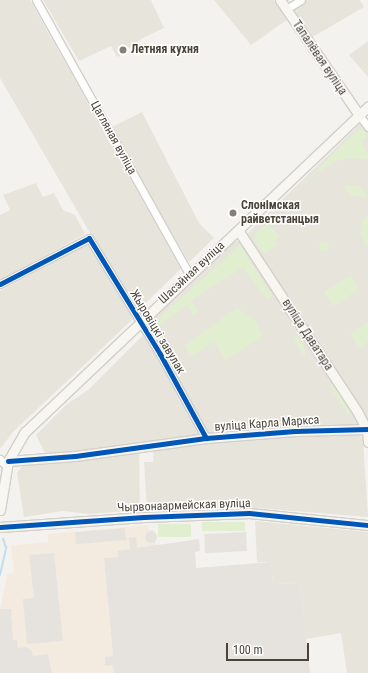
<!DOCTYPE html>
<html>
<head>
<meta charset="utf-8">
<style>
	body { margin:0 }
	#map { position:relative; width:368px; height:673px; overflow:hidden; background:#f4f2ee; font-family:"Roboto Condensed",sans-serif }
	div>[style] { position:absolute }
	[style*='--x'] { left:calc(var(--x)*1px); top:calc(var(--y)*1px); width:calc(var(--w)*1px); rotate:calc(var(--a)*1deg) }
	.residential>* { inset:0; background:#e7e4dc }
	.commercial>* { inset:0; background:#f3ebdf }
	.industrial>* { inset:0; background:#e6e2de }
	.green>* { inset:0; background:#e1eecf; transform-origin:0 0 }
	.round { border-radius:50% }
	.parking>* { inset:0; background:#e6e3df; transform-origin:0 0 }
	.stream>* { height:1.5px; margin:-0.75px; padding:0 0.75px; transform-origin:0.75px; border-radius:0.75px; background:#c0ddf1 }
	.roads { filter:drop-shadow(1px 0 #d2d0cb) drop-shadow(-1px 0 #d2d0cb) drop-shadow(0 1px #d2d0cb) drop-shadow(0 -1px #d2d0cb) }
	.street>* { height:7px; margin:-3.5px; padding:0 3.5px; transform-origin:3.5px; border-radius:3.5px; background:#fdfdfc }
	.secondary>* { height:9px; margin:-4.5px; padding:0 4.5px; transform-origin:4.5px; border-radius:4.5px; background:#f7f6f1 }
	.cycleway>* { height:5px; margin:-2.5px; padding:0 2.5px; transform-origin:2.5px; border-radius:2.5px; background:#0057b8 }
	.dots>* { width:11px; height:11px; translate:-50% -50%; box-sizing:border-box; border:2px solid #fff; border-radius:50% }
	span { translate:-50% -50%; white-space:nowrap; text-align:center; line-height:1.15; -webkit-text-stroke:3px #fff; paint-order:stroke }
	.poi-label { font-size:12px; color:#4b4439; font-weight:700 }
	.left { translate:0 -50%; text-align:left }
	.street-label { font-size:12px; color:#4b4439 }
	.scale { position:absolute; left:226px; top:643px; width:83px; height:18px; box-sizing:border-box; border:2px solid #4b4439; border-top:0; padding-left:5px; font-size:12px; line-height:14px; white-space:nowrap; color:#4b4439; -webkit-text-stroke:3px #fff; paint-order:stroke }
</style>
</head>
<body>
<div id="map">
	<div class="residential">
		<i style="clip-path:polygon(0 0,30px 0,181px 269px,136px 312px,0 78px)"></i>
		<i style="clip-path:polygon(43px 0,151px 0,164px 28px,143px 38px,128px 48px,126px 53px,117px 57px,111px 46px,79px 61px)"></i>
		<i style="clip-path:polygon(214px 0,274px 0,287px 20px,251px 45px)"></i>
		<i style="clip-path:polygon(305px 0,360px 0,364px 7px,311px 38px,292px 8px)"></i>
		<i style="clip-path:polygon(368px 41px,368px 77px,349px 55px)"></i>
		<i style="clip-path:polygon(142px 112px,199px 223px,214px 238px,189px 262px,113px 131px,114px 126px)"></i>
		<i style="clip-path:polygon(361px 123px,368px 132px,368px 423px,247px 234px)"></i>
		<i style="clip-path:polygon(36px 183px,43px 197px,54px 193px,63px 210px,75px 215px,85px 234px,0 280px,0 215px,10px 210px,3px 195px)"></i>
		<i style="clip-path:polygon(240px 241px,357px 419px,357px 425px,207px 433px,148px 324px,234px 242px)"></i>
		<i style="clip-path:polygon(90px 243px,134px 318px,13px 432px,0 449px,0 291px)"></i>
		<i style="clip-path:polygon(144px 334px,200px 435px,46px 455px,36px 435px,67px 404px,88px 390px)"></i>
		<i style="clip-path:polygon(359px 435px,363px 440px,368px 517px,246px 507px,147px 511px,144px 462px,153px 462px,154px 449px,288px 436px)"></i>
		<i style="clip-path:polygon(139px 453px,140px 510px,89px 514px,63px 511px,24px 517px,17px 473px,23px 465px)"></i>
		<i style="clip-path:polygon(255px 521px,368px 532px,368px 673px,347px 673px,341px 633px,306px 639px,300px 583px,273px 584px,271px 562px,257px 562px)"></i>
	</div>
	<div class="commercial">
		<i style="clip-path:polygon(148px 525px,149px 530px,155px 530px,156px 547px,149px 547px,150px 558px,104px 558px,113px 656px,105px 657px,113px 665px,114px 673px,52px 673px,48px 655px,33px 656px,18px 648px,13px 640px,11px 609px,0 609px,7px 574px,14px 573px,11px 546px,48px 542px,48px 534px)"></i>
	</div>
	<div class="industrial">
		<i style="clip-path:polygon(136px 537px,137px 548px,199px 539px,200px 551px,195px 552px,196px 568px,271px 562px,273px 584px,300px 583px,310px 673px,114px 673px,113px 665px,105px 666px,105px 657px,113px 656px,104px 558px,118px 557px,118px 551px,130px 549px,129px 538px)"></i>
		<i style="clip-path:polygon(0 609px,11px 609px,13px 640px,17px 640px,18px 648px,26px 647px,32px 651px,33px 656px,48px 654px,52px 673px,0 673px)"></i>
	</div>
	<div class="green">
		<i style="clip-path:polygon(362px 126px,368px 136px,361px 141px,368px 154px,368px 159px,346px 158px,334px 162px,316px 173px,293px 193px)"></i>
		<i style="clip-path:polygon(358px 185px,368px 197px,351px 196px,344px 186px)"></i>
		<i style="clip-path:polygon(368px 216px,368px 247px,360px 236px,362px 220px)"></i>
		<i style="clip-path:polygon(267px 223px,280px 236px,275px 240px,277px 245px,264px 254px,253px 239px,256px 233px)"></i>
		<i class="round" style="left:319px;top:242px;width:10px;height:10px"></i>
		<i style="clip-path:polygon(240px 245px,272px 296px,267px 300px,243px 267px,192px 300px,198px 312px,194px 315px,187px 305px,151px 331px,149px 327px)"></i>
		<i style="left:350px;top:275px;width:17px;height:31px;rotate:57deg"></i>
		<i style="clip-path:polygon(237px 308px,254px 319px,263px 336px,225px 360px,214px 342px,191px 356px,184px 346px)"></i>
		<i style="clip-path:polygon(368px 322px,368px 342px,360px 348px,350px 334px)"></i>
		<i style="clip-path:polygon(297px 336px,306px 349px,305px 358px,293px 338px)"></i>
		<i style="left:333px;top:384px;width:35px;height:4px;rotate:57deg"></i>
		<i style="left:245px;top:522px;width:9px;height:43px;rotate:90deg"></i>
		<i style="left:158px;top:524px;width:33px;height:13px"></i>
	</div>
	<div class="parking">
		<i style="clip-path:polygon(317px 355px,329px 375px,325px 377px,312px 357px)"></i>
		<i style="left:125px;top:528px;width:12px;height:50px;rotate:85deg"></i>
		<i class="round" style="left:145px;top:531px;width:12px;height:12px"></i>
		<i style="left:246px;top:532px;width:19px;height:42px;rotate:87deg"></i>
		<i style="clip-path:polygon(54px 553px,63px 641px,27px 644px,23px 599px,34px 598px,29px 555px)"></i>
	</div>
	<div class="stream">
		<i style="--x:0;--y:575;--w:28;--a:-77"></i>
		<i style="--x:6;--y:548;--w:9;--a:-108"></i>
	</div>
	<div class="roads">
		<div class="street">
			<i style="--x:36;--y:0;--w:315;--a:60.8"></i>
			<i style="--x:286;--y:9;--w:17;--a:-31"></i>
			<i style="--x:359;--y:115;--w:15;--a:53"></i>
			<i style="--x:0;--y:284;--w:100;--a:-27.3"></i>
			<i style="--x:89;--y:238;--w:136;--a:58.5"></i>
			<i style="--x:160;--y:354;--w:96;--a:61.3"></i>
			<i style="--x:0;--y:459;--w:5;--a:53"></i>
		</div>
		<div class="secondary">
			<i style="--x:280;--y:0;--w:140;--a:55.5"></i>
			<i style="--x:238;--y:230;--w:219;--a:56.7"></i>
			<i style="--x:358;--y:413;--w:19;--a:62"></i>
			<i style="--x:367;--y:430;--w:12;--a:85"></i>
			<i style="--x:8;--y:461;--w:67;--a:-4.3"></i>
			<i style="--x:75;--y:456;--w:132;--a:-7.8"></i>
			<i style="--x:206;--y:438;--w:89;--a:-4.5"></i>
			<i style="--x:295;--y:431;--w:73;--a:-1.6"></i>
			<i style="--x:0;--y:510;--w:50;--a:-80.7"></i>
			<i style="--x:8;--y:461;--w:34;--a:-60"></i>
			<i style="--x:25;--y:432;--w:473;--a:-43.5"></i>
			<i style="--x:0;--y:527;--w:144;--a:-4"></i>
			<i style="--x:144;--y:517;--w:105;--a:-2.2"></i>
			<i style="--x:249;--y:513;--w:120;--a:5.8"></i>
		</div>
	</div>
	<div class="cycleway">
		<i style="--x:0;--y:284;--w:100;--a:-27.3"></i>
		<i style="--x:89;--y:238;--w:136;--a:58.5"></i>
		<i style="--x:160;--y:354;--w:96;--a:61.3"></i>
		<i style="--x:8;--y:461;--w:67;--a:-4.3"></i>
		<i style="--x:75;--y:456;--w:132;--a:-7.8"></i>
		<i style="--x:206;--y:438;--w:89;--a:-4.5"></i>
		<i style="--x:295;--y:431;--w:73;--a:-1.6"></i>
		<i style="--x:0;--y:527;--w:144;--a:-4"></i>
		<i style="--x:144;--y:517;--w:105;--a:-2.2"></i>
		<i style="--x:249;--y:513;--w:120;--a:5.8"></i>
	</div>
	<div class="dots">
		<i style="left:123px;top:50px;background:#868178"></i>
		<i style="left:233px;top:213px;background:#868178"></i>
	</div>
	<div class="poi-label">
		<span class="left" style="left:131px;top:50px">Летняя кухня</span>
		<span class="left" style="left:241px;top:213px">Слонімская<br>райветстанцыя</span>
	</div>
	<div class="street-label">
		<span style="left:319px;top:58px;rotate:56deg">Тапалёвая вуліца</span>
		<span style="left:113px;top:138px;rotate:61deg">Цагляная вуліца</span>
		<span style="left:192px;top:273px;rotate:-43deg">Шасэйная вуліца</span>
		<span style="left:157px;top:332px;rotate:59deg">Жыровіцкі завулак</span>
		<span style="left:307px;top:335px;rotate:57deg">вуліца Даватара</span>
		<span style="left:267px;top:424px;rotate:-4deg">вуліца Карла Маркса</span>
		<span style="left:184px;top:506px;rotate:-2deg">Чырвонаармейская вуліца</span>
	</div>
	<div class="scale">100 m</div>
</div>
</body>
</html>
